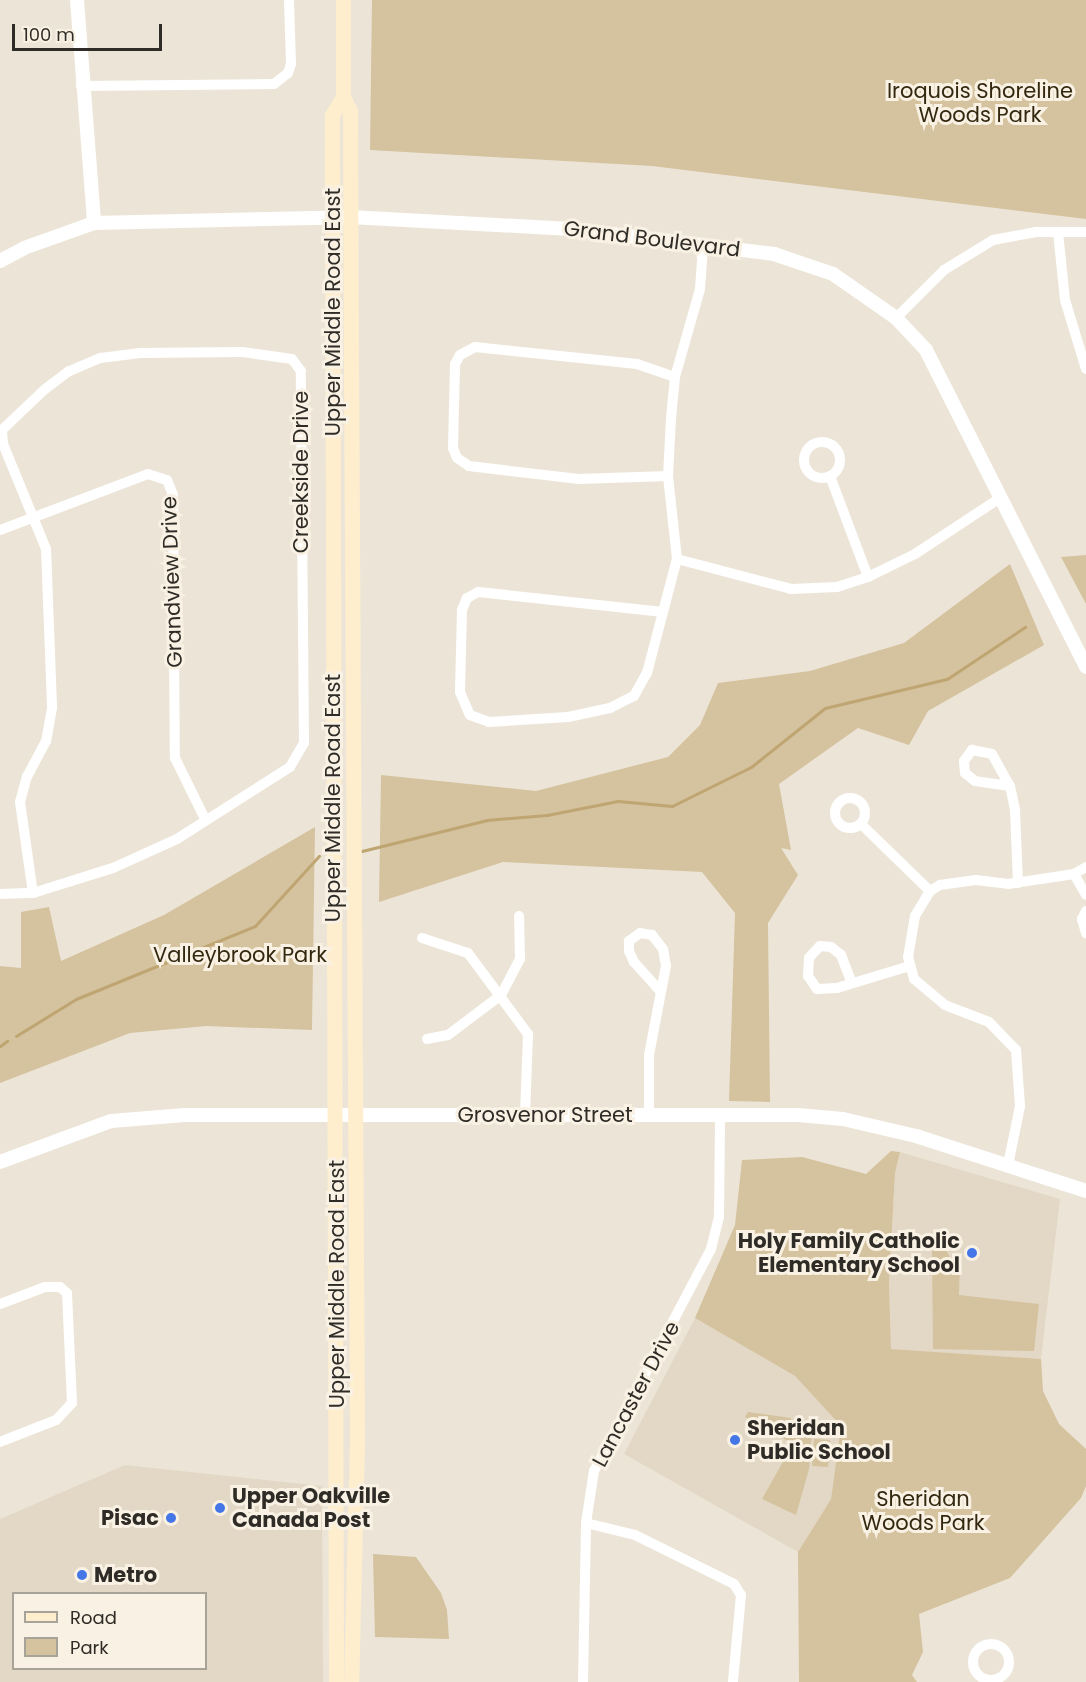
<!DOCTYPE html>
<html>
<head>
<meta charset="utf-8">
<style>
	body { margin:0 }
	#map { position:relative; width:1086px; height:1682px; overflow:hidden; background:#ece5d7; font-family:Poppins,sans-serif }
	div>[style] { position:absolute }
	[style*='--x'] { left:calc(var(--x)*1px); top:calc(var(--y)*1px); width:calc(var(--w)*1px); rotate:calc(var(--a)*1deg) }
	.built>* { inset:0; background:#e3d8c5 }
	.green>* { inset:0; background:#d5c29e; transform-origin:0 0 }
	.stream>* { height:3px; margin:-1.5px; padding:0 1.5px; transform-origin:1.5px; border-radius:1.5px; background:#bfa571 }
	.minor>* { height:10px; margin:-5px; padding:0 5px; transform-origin:5px; border-radius:5px; background:#fff }
	.minor>.ring { margin:-5px; padding:0; box-sizing:content-box; background:none; border:10px solid #fff; border-radius:50% }
	.tertiary>* { height:14px; margin:-7px; padding:0 7px; transform-origin:7px; border-radius:7px; background:#fff }
	.secondary>* { height:15px; margin:-7.5px; padding:0 7.5px; transform-origin:7.5px; border-radius:7.5px; background:#feeece }
	.dots>* { width:16px; height:16px; translate:-50% -50%; box-sizing:border-box; border:3px solid #f9f2e4; border-radius:50% }
	span { translate:-50% -50%; white-space:nowrap; text-align:center; line-height:1.15; -webkit-text-stroke:6px #f9f2e4; paint-order:stroke }
	.park-label { font-size:21px; color:#342810 }
	.street-label { font-size:21px; color:#2f2c27 }
	.poi-label { font-size:21px; color:#2f2c27; font-weight:700 }
	.right { translate:-100% -50%; text-align:right }
	.left { translate:0 -50%; text-align:left }
	.legend { position:absolute; left:12px; top:1592px; width:195px; height:78px; box-sizing:border-box; background:#f9f2e4; border:2px solid #a8a398; margin:0; padding:8px 10px; list-style:none; font-size:18px; color:#2f2c27 }
	.legend li { display:flex; align-items:center; gap:12px; height:30px }
	.legend b { width:30px; border:2px solid #a8a398 }
	.scale { position:absolute; left:12px; top:24px; width:150px; height:27px; box-sizing:border-box; border:3px solid #2f2c27; border-top:0; padding-left:8px; font-size:18px; line-height:21px; white-space:nowrap; color:#2f2c27; -webkit-text-stroke:4px #f9f2e4; paint-order:stroke }
</style>
</head>
<body>
<div id="map">
	<div class="built">
		<i style="clip-path:polygon(900px 1152px,1060px 1199px,1041px 1359px,891px 1349px,889px 1284px,895px 1173px)"></i>
		<i style="clip-path:polygon(695px 1318px,795px 1376px,841px 1426px,831px 1499px,798px 1552px,624px 1454px)"></i>
		<i style="clip-path:polygon(evenodd,125px 1465px,322px 1486px,323px 1682px,0 1682px,0 1519px,125px 1465px,14px 1594px,206px 1594px,206px 1668px,14px 1668px,14px 1594px)"></i>
	</div>
	<div class="green">
		<i style="clip-path:polygon(372px 0,1086px 0,1086px 219px,652px 166px,370px 150px)"></i>
		<i style="clip-path:polygon(1086px 555px,1086px 604px,1061px 557px)"></i>
		<i style="clip-path:polygon(1010px 564px,1044px 645px,928px 711px,909px 745px,858px 728px,779px 784px,791px 850px,781px 848px,798px 875px,768px 923px,770px 1102px,729px 1101px,735px 913px,702px 872px,503px 862px,379px 902px,381px 775px,536px 791px,668px 757px,700px 725px,718px 683px,810px 671px,904px 643px)"></i>
		<i style="clip-path:polygon(315px 827px,312px 1030px,206px 1026px,130px 1033px,0 1083px,0 966px,21px 968px,21px 912px,49px 907px,61px 961px,164px 915px)"></i>
		<i style="clip-path:polygon(891px 1151px,900px 1152px,895px 1173px,889px 1284px,891px 1349px,1041px 1359px,1043px 1391px,1059px 1424px,1086px 1449px,1086px 1486px,1081px 1498px,1010px 1578px,919px 1614px,923px 1652px,912px 1675px,917px 1682px,799px 1682px,798px 1552px,831px 1499px,841px 1426px,795px 1376px,695px 1318px,735px 1225px,742px 1160px,802px 1157px,866px 1174px)"></i>
		<i style="clip-path:polygon(932px 1247px,945px 1247px,950px 1258px,960px 1259px,959px 1295px,1039px 1304px,1034px 1351px,933px 1349px)"></i>
		<i style="clip-path:polygon(748px 1412px,791px 1418px,791px 1425px,812px 1431px,809px 1469px,796px 1515px,762px 1499px,793px 1444px,745px 1417px)"></i>
		<i style="left:814px;top:1439px;width:16px;height:27px;rotate:4deg"></i>
		<i style="clip-path:polygon(373px 1554px,416px 1557px,441px 1593px,447px 1610px,449px 1639px,375px 1637px)"></i>
	</div>
	<div class="stream">
		<i style="--x:362;--y:851;--w:129;--a:-13.9"></i>
		<i style="--x:487;--y:820;--w:60;--a:-4.8"></i>
		<i style="--x:547;--y:815;--w:72;--a:-11.2"></i>
		<i style="--x:618;--y:801;--w:54;--a:5.3"></i>
		<i style="--x:672;--y:806;--w:88;--a:-26.3"></i>
		<i style="--x:751;--y:767;--w:95;--a:-38.6"></i>
		<i style="--x:825;--y:708;--w:125;--a:-13.4"></i>
		<i style="--x:947;--y:679;--w:94;--a:-33.7"></i>
		<i style="--x:16;--y:1036;--w:70;--a:-31.7"></i>
		<i style="--x:76;--y:999;--w:193;--a:-22.2"></i>
		<i style="--x:255;--y:926;--w:95;--a:-47.6"></i>
		<i style="--x:0;--y:1046;--w:9;--a:-36"></i>
	</div>
	<div class="minor">
		<i style="--x:81;--y:86;--w:193;--a:-0.6"></i>
		<i style="--x:274;--y:84;--w:18;--a:-38"></i>
		<i style="--x:288;--y:73;--w:9;--a:-72"></i>
		<i style="--x:291;--y:64;--w:64;--a:-91.8"></i>
		<i style="--x:1058;--y:232;--w:68;--a:84.1"></i>
		<i style="--x:1065;--y:300;--w:72;--a:73.1"></i>
		<i style="--x:896;--y:318;--w:68;--a:-45"></i>
		<i style="--x:944;--y:270;--w:57;--a:-31.5"></i>
		<i style="--x:993;--y:240;--w:44;--a:-10.5"></i>
		<i style="--x:1036;--y:232;--w:50;--a:0"></i>
		<i class="ring" style="left:804px;top:442px;width:26px;height:26px"></i>
		<i style="--x:668;--y:476;--w:89;--a:178.1"></i>
		<i style="--x:579;--y:479;--w:111;--a:-173.3"></i>
		<i style="--x:469;--y:466;--w:14;--a:-146"></i>
		<i style="--x:457;--y:458;--w:11;--a:-112"></i>
		<i style="--x:453;--y:448;--w:84;--a:-88.6"></i>
		<i style="--x:455;--y:364;--w:10;--a:-61"></i>
		<i style="--x:460;--y:355;--w:17;--a:-28"></i>
		<i style="--x:475;--y:347;--w:163;--a:6"></i>
		<i style="--x:637;--y:364;--w:40;--a:18.9"></i>
		<i style="--x:830;--y:476;--w:108;--a:69.4"></i>
		<i style="--x:0;--y:530;--w:158;--a:-20.7"></i>
		<i style="--x:148;--y:474;--w:20;--a:18"></i>
		<i style="--x:167;--y:480;--w:16;--a:68"></i>
		<i style="--x:173;--y:495;--w:263;--a:89.6"></i>
		<i style="--x:175;--y:758;--w:68;--a:63.8"></i>
		<i style="--x:677;--y:559;--w:118;--a:14.7"></i>
		<i style="--x:791;--y:589;--w:46;--a:-2.5"></i>
		<i style="--x:837;--y:587;--w:33;--a:-18"></i>
		<i style="--x:868;--y:577;--w:52;--a:-26.1"></i>
		<i style="--x:915;--y:554;--w:102;--a:-33.4"></i>
		<i style="--x:663;--y:612;--w:186;--a:-173.8"></i>
		<i style="--x:478;--y:592;--w:13;--a:151"></i>
		<i style="--x:467;--y:598;--w:13;--a:113"></i>
		<i style="--x:462;--y:610;--w:82;--a:91.4"></i>
		<i style="--x:460;--y:692;--w:25;--a:67"></i>
		<i style="--x:470;--y:715;--w:20;--a:20"></i>
		<i style="--x:489;--y:722;--w:79;--a:-3.6"></i>
		<i style="--x:568;--y:717;--w:43;--a:-12.1"></i>
		<i style="--x:610;--y:708;--w:27;--a:-27"></i>
		<i style="--x:634;--y:696;--w:26;--a:-61"></i>
		<i style="--x:647;--y:673;--w:118;--a:-75.3"></i>
		<i style="--x:677;--y:559;--w:83;--a:-96.2"></i>
		<i style="--x:668;--y:476;--w:58;--a:-87"></i>
		<i style="--x:671;--y:418;--w:41;--a:-84.4"></i>
		<i style="--x:675;--y:377;--w:91;--a:-74.1"></i>
		<i style="--x:700;--y:289;--w:43;--a:-86"></i>
		<i style="--x:972;--y:750;--w:20;--a:11"></i>
		<i style="--x:992;--y:754;--w:37;--a:61"></i>
		<i style="--x:1010;--y:786;--w:35;--a:-172"></i>
		<i style="--x:975;--y:781;--w:13;--a:-141"></i>
		<i style="--x:965;--y:773;--w:12;--a:-95"></i>
		<i style="--x:964;--y:761;--w:14;--a:-54"></i>
		<i style="--x:1010;--y:786;--w:25;--a:78"></i>
		<i style="--x:1015;--y:810;--w:73;--a:87.6"></i>
		<i class="ring" style="left:835px;top:798px;width:20px;height:20px"></i>
		<i style="--x:861;--y:824;--w:96;--a:44.2"></i>
		<i style="--x:1074;--y:874;--w:24;--a:60"></i>
		<i style="--x:0;--y:894;--w:33;--a:-2"></i>
		<i style="--x:33;--y:893;--w:84;--a:-17.4"></i>
		<i style="--x:113;--y:868;--w:70;--a:-24.4"></i>
		<i style="--x:177;--y:839;--w:134;--a:-32.5"></i>
		<i style="--x:290;--y:767;--w:28;--a:-60"></i>
		<i style="--x:304;--y:743;--w:372;--a:-90.5"></i>
		<i style="--x:301;--y:371;--w:15;--a:-127"></i>
		<i style="--x:292;--y:359;--w:50;--a:-172"></i>
		<i style="--x:242;--y:352;--w:102;--a:179.4"></i>
		<i style="--x:140;--y:353;--w:40;--a:172.9"></i>
		<i style="--x:100;--y:358;--w:34;--a:157"></i>
		<i style="--x:69;--y:371;--w:31;--a:143"></i>
		<i style="--x:44;--y:390;--w:58;--a:136.4"></i>
		<i style="--x:2;--y:430;--w:14;--a:86"></i>
		<i style="--x:3;--y:444;--w:113;--a:67.7"></i>
		<i style="--x:46;--y:549;--w:159;--a:87.8"></i>
		<i style="--x:52;--y:708;--w:34;--a:100"></i>
		<i style="--x:46;--y:741;--w:40;--a:118"></i>
		<i style="--x:27;--y:776;--w:27;--a:105"></i>
		<i style="--x:20;--y:802;--w:92;--a:81.9"></i>
		<i style="--x:1086;--y:911;--w:9;--a:117"></i>
		<i style="--x:1082;--y:919;--w:15;--a:74"></i>
		<i style="--x:422;--y:938;--w:48;--a:18.1"></i>
		<i style="--x:468;--y:953;--w:101;--a:53.5"></i>
		<i style="--x:528;--y:1034;--w:81;--a:92.1"></i>
		<i style="--x:851;--y:981;--w:28;--a:-111"></i>
		<i style="--x:841;--y:955;--w:13;--a:-141"></i>
		<i style="--x:831;--y:947;--w:11;--a:-175"></i>
		<i style="--x:820;--y:946;--w:16;--a:133"></i>
		<i style="--x:809;--y:958;--w:18;--a:93"></i>
		<i style="--x:808;--y:976;--w:16;--a:55"></i>
		<i style="--x:817;--y:989;--w:20;--a:-3"></i>
		<i style="--x:837;--y:988;--w:76;--a:-16.8"></i>
		<i style="--x:427;--y:1039;--w:21;--a:-11"></i>
		<i style="--x:448;--y:1035;--w:66;--a:-37"></i>
		<i style="--x:501;--y:995;--w:41;--a:-62.2"></i>
		<i style="--x:520;--y:959;--w:43;--a:-91.3"></i>
		<i style="--x:649;--y:1115;--w:60;--a:-90"></i>
		<i style="--x:649;--y:1055;--w:91;--a:-79.2"></i>
		<i style="--x:666;--y:966;--w:17;--a:-100"></i>
		<i style="--x:663;--y:949;--w:18;--a:-128"></i>
		<i style="--x:652;--y:935;--w:12;--a:-171"></i>
		<i style="--x:640;--y:933;--w:14;--a:144"></i>
		<i style="--x:629;--y:941;--w:10;--a:90"></i>
		<i style="--x:629;--y:951;--w:12;--a:66"></i>
		<i style="--x:634;--y:962;--w:38;--a:48"></i>
		<i style="--x:1008;--y:1165;--w:60;--a:-78.5"></i>
		<i style="--x:1020;--y:1106;--w:56;--a:-94.1"></i>
		<i style="--x:1016;--y:1050;--w:39;--a:-134"></i>
		<i style="--x:989;--y:1022;--w:47;--a:-158.9"></i>
		<i style="--x:945;--y:1005;--w:40;--a:-140"></i>
		<i style="--x:914;--y:979;--w:23;--a:-105"></i>
		<i style="--x:908;--y:957;--w:42;--a:-80.3"></i>
		<i style="--x:915;--y:916;--w:29;--a:-59"></i>
		<i style="--x:930;--y:891;--w:12;--a:-31"></i>
		<i style="--x:940;--y:885;--w:36;--a:-8"></i>
		<i style="--x:976;--y:880;--w:32;--a:7"></i>
		<i style="--x:1008;--y:884;--w:67;--a:-8.6"></i>
		<i style="--x:1074;--y:874;--w:14;--a:-30"></i>
		<i style="--x:0;--y:1304;--w:48;--a:-20.7"></i>
		<i style="--x:45;--y:1287;--w:15;--a:0"></i>
		<i style="--x:60;--y:1287;--w:9;--a:41"></i>
		<i style="--x:67;--y:1293;--w:110;--a:87.4"></i>
		<i style="--x:72;--y:1403;--w:23;--a:133"></i>
		<i style="--x:56;--y:1420;--w:60;--a:158.6"></i>
		<i style="--x:586;--y:1523;--w:50;--a:13.8"></i>
		<i style="--x:635;--y:1535;--w:110;--a:26.3"></i>
		<i style="--x:734;--y:1584;--w:13;--a:58"></i>
		<i style="--x:741;--y:1595;--w:87;--a:95.3"></i>
		<i class="ring" style="left:973px;top:1644px;width:26px;height:26px"></i>
		<i style="--x:583;--y:1682;--w:159;--a:-88.9"></i>
		<i style="--x:586;--y:1523;--w:53;--a:-81.3"></i>
		<i style="--x:594;--y:1471;--w:251;--a:-62.2"></i>
		<i style="--x:711;--y:1249;--w:33;--a:-76"></i>
		<i style="--x:719;--y:1217;--w:102;--a:-89.4"></i>
	</div>
	<div class="tertiary">
		<i style="--x:77;--y:0;--w:224;--a:85.6"></i>
		<i style="--x:0;--y:261;--w:27;--a:-28"></i>
		<i style="--x:24;--y:248;--w:74;--a:-19.7"></i>
		<i style="--x:94;--y:223;--w:256;--a:-1.3"></i>
		<i style="--x:350;--y:217;--w:221;--a:3.1"></i>
		<i style="--x:571;--y:229;--w:205;--a:7"></i>
		<i style="--x:774;--y:254;--w:62;--a:18.7"></i>
		<i style="--x:833;--y:274;--w:77;--a:34.9"></i>
		<i style="--x:896;--y:318;--w:44;--a:46.8"></i>
		<i style="--x:926;--y:350;--w:355;--a:63.2"></i>
		<i style="--x:0;--y:1162;--w:118;--a:-20.3"></i>
		<i style="--x:111;--y:1121;--w:74;--a:-4.6"></i>
		<i style="--x:185;--y:1115;--w:613;--a:0"></i>
		<i style="--x:798;--y:1115;--w:45;--a:5.1"></i>
		<i style="--x:843;--y:1119;--w:75;--a:13.1"></i>
		<i style="--x:916;--y:1136;--w:179;--a:17.9"></i>
	</div>
	<div class="secondary">
		<i style="--x:343;--y:0;--w:97;--a:90"></i>
		<i style="--x:343;--y:97;--w:16;--a:63"></i>
		<i style="--x:350;--y:111;--w:251;--a:89.8"></i>
		<i style="--x:351;--y:362;--w:1081;--a:89.68"></i>
		<i style="--x:357;--y:1443;--w:239;--a:91.4"></i>
		<i style="--x:336;--y:1682;--w:1567;--a:-90.15"></i>
		<i style="--x:332;--y:115;--w:21;--a:-59"></i>
	</div>
	<div class="dots">
		<i style="left:972px;top:1253px;background:#4476e7"></i>
		<i style="left:735px;top:1440px;background:#4476e7"></i>
		<i style="left:220px;top:1508px;background:#4476e7"></i>
		<i style="left:171px;top:1518px;background:#4476e7"></i>
		<i style="left:82px;top:1575px;background:#4476e7"></i>
	</div>
	<div class="park-label">
		<span style="left:980px;top:103px">Iroquois Shoreline<br>Woods Park</span>
		<span style="left:240px;top:955px">Valleybrook Park</span>
		<span style="left:923px;top:1511px">Sheridan<br>Woods Park</span>
	</div>
	<div class="street-label">
		<span style="left:652px;top:239px;rotate:7deg">Grand Boulevard</span>
		<span style="left:333px;top:312px;rotate:-90deg">Upper Middle Road East</span>
		<span style="left:301px;top:472px;rotate:-90deg">Creekside Drive</span>
		<span style="left:172px;top:582px;rotate:-92deg">Grandview Drive</span>
		<span style="left:333px;top:798px;rotate:-90deg">Upper Middle Road East</span>
		<span style="left:545px;top:1115px">Grosvenor Street</span>
		<span style="left:337px;top:1284px;rotate:-90deg">Upper Middle Road East</span>
		<span style="left:636px;top:1394px;rotate:-62deg">Lancaster Drive</span>
	</div>
	<div class="poi-label">
		<span class="right" style="left:960px;top:1253px">Holy Family Catholic<br>Elementary School</span>
		<span class="left" style="left:747px;top:1440px">Sheridan<br>Public School</span>
		<span class="left" style="left:232px;top:1508px">Upper Oakville<br>Canada Post</span>
		<span class="right" style="left:159px;top:1518px">Pisac</span>
		<span class="left" style="left:94px;top:1575px">Metro</span>
	</div>
	<ul class="legend">
	<li><b style="height:8px;background:#feeece"></b>Road</li>
	<li><b style="height:16px;background:#d5c29e"></b>Park</li>
	</ul>
	<div class="scale">100 m</div>
</div>
</body>
</html>
